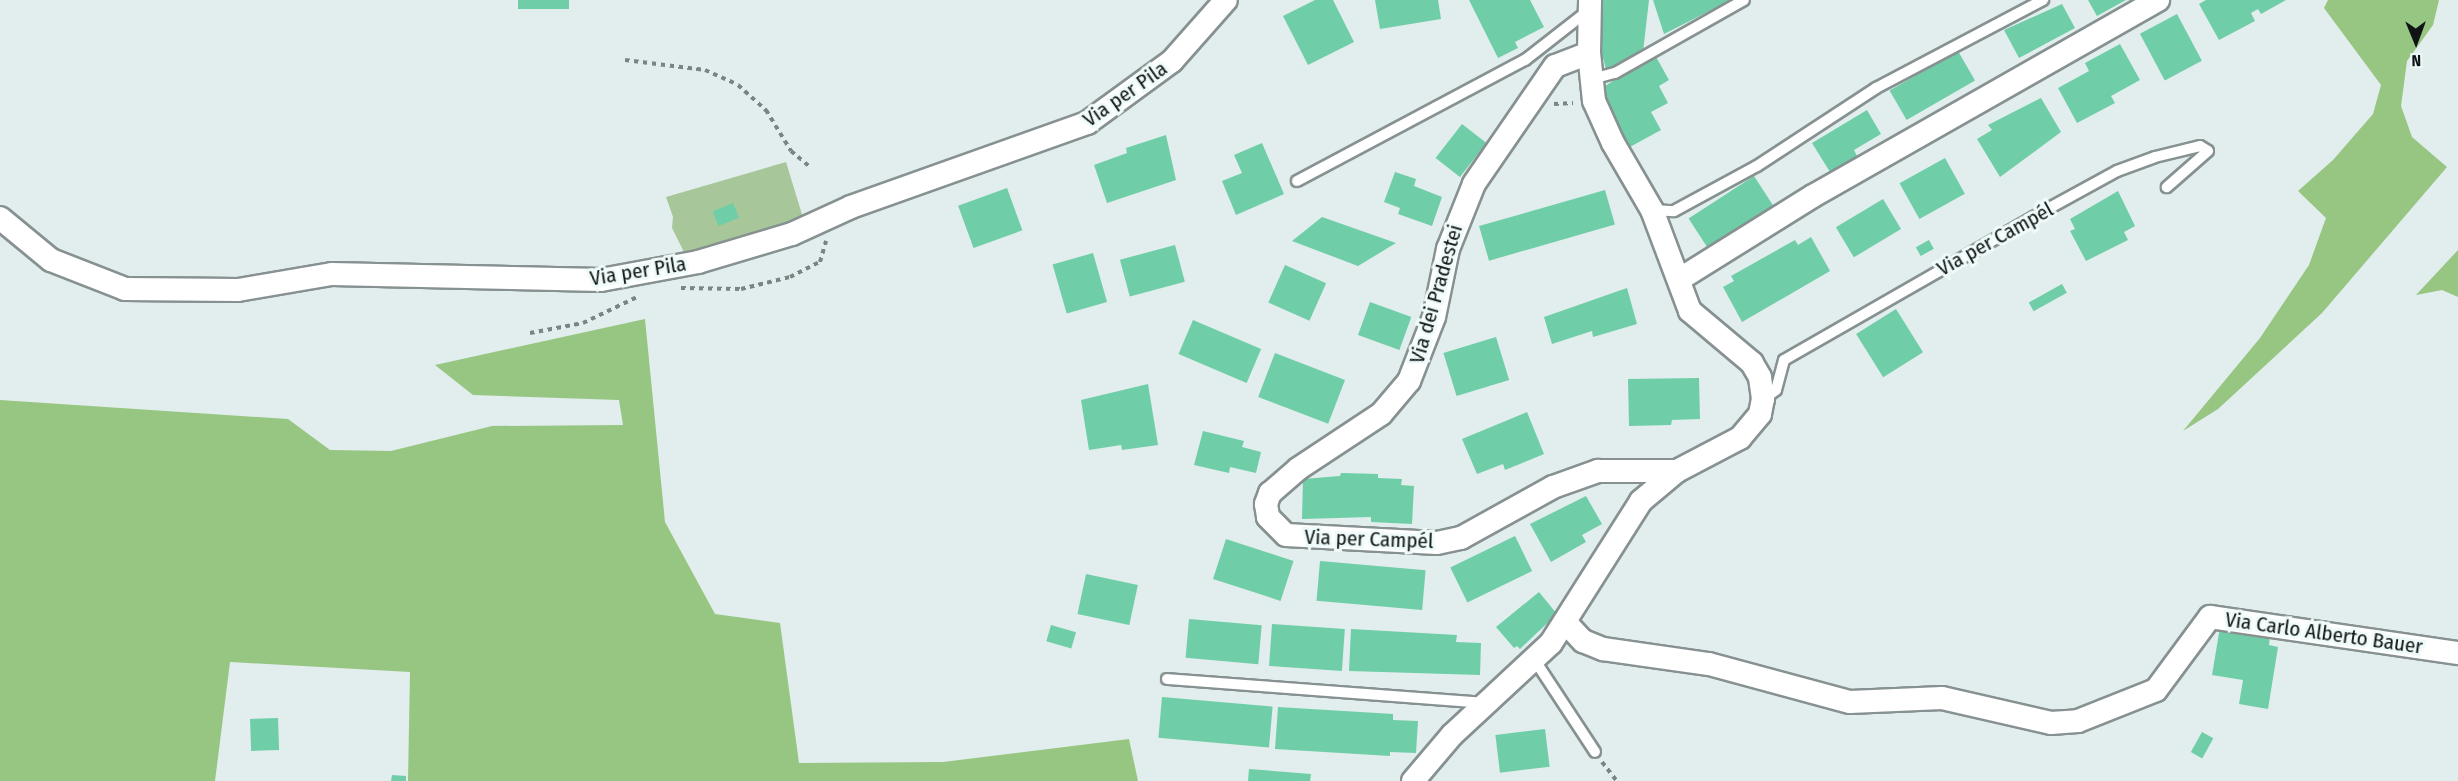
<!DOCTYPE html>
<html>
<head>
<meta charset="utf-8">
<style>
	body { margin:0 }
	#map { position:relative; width:2458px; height:781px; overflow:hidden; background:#e2eded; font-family:"Fira Sans Condensed",sans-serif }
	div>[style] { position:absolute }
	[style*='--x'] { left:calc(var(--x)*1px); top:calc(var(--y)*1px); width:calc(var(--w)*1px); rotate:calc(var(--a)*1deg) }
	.green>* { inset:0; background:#a7c79a }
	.forest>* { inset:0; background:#96c681 }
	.building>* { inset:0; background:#6fcea7; transform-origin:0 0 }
	.path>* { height:4px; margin-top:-2px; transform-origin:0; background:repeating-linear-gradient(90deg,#7c8383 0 4.5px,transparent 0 9px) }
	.roads { filter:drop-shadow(2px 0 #879191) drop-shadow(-2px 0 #879191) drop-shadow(0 2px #879191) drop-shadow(0 -2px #879191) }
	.lane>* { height:10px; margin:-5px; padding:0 5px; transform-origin:5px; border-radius:5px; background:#fff }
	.street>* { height:22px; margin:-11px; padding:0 11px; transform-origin:11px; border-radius:11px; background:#fff }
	span { translate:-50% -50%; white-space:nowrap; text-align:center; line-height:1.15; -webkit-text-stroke:6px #effbfa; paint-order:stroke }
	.street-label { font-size:21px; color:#101414 }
	.north { position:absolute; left:2386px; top:12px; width:60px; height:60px; -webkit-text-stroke:4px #effbfa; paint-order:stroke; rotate:179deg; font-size:16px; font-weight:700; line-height:24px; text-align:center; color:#101414 }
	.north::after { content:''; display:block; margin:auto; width:21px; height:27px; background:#101414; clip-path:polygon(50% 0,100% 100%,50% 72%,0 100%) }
</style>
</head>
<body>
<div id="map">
	<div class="green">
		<i style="clip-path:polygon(786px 162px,804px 221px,686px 256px,672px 228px,673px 217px,666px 197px)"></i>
	</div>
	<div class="forest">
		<i style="clip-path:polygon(2328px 0,2439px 0,2433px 25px,2407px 61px,2401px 106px,2412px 137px,2447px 167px,2322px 313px,2218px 409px,2183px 431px,2260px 338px,2309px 265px,2326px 218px,2298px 191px,2333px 160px,2373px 114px,2381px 85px,2324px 8px)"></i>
		<i style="clip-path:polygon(2458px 250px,2458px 297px,2442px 290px,2416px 295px)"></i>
		<i style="clip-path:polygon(645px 319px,665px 522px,715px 614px,780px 623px,799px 763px,943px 762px,1129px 739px,1138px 781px,408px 781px,410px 672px,230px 662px,215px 781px,0 781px,0 400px,288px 419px,330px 450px,391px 451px,492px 426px,623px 425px,619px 400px,473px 395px,435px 365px)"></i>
	</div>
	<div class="building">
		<i style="left:518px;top:0;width:51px;height:9px"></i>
		<i style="clip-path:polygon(1315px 0,1333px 0,1354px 42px,1308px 65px,1283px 16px)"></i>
		<i style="clip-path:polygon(1375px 0,1438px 0,1441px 19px,1380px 29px)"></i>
		<i style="clip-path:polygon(1469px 0,1530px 0,1544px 27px,1515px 42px,1518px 48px,1498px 58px)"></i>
		<i style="clip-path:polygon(1602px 0,1649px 0,1643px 52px,1607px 72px,1597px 38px)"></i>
		<i style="clip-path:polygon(1653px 0,1731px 0,1664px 34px)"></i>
		<i style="clip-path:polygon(2088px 0,2126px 0,2097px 16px)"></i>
		<i style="clip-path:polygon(2206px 0,2286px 0,2261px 14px,2258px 9px,2251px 13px,2255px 21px,2219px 40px,2199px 4px)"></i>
		<i style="clip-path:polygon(2062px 4px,2075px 28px,2019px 58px,2004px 30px)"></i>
		<i style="left:2177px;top:14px;width:53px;height:42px;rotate:62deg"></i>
		<i style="clip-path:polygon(2120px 44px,2140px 80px,2111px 96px,2115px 103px,2077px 123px,2058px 88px,2089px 71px,2085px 63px)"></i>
		<i style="left:1958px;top:51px;width:34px;height:79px;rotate:60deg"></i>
		<i style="clip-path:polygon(1655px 55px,1669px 80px,1659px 86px,1668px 103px,1651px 112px,1661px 130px,1628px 148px,1597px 91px)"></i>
		<i style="clip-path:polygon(2041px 98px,2061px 132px,2000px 177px,1977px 139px,1992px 130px,1988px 125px)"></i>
		<i style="clip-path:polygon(1867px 110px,1881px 134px,1854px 150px,1857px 156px,1830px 172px,1812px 143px)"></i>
		<i style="left:1462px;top:124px;width:31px;height:43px;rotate:38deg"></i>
		<i style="clip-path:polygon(1166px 135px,1176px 180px,1107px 203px,1094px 165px,1127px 153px,1126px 148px)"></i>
		<i style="clip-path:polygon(1262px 143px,1284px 194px,1236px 215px,1222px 181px,1242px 173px,1234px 155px)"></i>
		<i style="left:1945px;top:158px;width:41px;height:52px;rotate:61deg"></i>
		<i style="clip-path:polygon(1395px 172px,1416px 179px,1414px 186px,1442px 197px,1432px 226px,1398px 214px,1400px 208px,1384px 202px)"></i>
		<i style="left:1754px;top:176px;width:37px;height:78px;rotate:57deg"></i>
		<i style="left:1007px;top:188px;width:45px;height:52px;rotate:70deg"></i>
		<i style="left:1605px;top:190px;width:36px;height:131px;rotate:74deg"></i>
		<i style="clip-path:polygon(2118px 191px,2135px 226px,2124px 232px,2128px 240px,2086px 261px,2070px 231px,2075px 229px,2070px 219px)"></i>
		<i style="left:1883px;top:199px;width:35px;height:55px;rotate:59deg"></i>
		<i style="left:733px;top:203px;width:16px;height:22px;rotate:68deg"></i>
		<i style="clip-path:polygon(1322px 217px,1396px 243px,1358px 266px,1292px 241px)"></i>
		<i style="clip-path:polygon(1811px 237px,1830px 271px,1742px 322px,1723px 287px,1734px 281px,1731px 276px,1795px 240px,1798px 245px)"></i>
		<i style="left:1929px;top:240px;width:10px;height:15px;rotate:61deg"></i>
		<i style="left:1175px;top:245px;width:38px;height:57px;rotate:75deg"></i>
		<i style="left:1093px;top:253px;width:51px;height:42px;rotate:74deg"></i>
		<i style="left:1285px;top:265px;width:45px;height:41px;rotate:24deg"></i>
		<i style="left:2062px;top:284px;width:10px;height:38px;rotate:61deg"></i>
		<i style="clip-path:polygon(1627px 288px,1637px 324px,1593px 337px,1592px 331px,1552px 344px,1544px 317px)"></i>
		<i style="left:1370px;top:302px;width:44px;height:35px;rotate:20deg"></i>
		<i style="left:1896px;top:309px;width:51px;height:47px;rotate:58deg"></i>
		<i style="left:1193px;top:320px;width:74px;height:37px;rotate:23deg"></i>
		<i style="left:1496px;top:337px;width:45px;height:55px;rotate:73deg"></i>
		<i style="left:1275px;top:353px;width:75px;height:47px;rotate:21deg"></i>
		<i style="clip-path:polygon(1699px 378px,1700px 419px,1672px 420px,1671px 425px,1629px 426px,1628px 379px)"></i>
		<i style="clip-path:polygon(1148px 384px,1158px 445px,1122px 450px,1121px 445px,1089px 450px,1081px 400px)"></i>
		<i style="clip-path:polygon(1527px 412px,1544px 454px,1505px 470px,1503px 464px,1477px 474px,1462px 439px)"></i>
		<i style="clip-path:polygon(1203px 431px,1244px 441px,1242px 447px,1261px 452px,1256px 473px,1230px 467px,1229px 473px,1194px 465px)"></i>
		<i style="clip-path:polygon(1341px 473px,1378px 474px,1378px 478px,1402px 479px,1401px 485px,1414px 486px,1412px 524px,1371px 522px,1371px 517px,1302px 519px,1303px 479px,1340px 476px)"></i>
		<i style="clip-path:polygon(1586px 496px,1602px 524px,1582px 535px,1586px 542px,1551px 562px,1530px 524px)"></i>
		<i style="left:1515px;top:536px;width:39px;height:72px;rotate:64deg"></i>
		<i style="left:1226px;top:539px;width:71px;height:42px;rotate:18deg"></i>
		<i style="left:1320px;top:561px;width:106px;height:40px;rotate:5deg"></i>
		<i style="left:1086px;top:574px;width:53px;height:41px;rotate:12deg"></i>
		<i style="clip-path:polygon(1539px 592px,1557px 614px,1520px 649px,1517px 646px,1514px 648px,1496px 627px)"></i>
		<i style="left:1189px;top:619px;width:73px;height:39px;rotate:5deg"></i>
		<i style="left:1272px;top:624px;width:73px;height:42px;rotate:4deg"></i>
		<i style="left:1051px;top:625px;width:26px;height:17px;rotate:16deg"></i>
		<i style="clip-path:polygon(2220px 627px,2270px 635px,2269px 645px,2278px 647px,2268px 709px,2239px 704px,2243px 680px,2212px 675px)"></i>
		<i style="clip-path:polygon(1351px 629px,1457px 635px,1456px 642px,1481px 643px,1480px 675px,1349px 671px)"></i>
		<i style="left:1162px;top:697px;width:111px;height:41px;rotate:5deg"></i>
		<i style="clip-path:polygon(1278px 707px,1393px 714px,1393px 720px,1418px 721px,1416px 753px,1390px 752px,1390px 756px,1275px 749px)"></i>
		<i style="left:278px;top:718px;width:32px;height:28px;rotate:88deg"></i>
		<i style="left:1545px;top:729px;width:38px;height:50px;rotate:83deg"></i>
		<i style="left:2202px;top:732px;width:13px;height:23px;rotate:29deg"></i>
		<i style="clip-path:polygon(1249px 769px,1311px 774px,1310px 781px,1248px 781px)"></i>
		<i style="clip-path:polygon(392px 775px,406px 776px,406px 781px,391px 781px)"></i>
	</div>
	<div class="path">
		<i style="--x:625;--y:60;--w:81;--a:7.1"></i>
		<i style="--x:705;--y:70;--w:36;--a:24"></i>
		<i style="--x:738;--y:85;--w:38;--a:42"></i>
		<i style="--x:766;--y:110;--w:48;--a:58.6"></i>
		<i style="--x:791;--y:151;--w:23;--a:40"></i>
		<i style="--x:1554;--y:104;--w:19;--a:-3"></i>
		<i style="--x:681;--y:288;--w:60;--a:1"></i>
		<i style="--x:741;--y:289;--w:50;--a:-13.8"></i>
		<i style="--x:790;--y:277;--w:34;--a:-27"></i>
		<i style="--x:820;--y:262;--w:22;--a:-74"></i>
		<i style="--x:530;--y:333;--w:54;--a:-10.7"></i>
		<i style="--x:583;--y:323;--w:62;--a:-25.7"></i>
		<i style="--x:1602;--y:762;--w:24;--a:52"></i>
	</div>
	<div class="roads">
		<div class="lane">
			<i style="--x:1592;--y:79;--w:24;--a:-15"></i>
			<i style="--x:1615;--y:73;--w:148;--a:-29.5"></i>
			<i style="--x:1297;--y:181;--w:258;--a:-28"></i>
			<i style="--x:1525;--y:60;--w:81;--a:-38"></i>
			<i style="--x:1652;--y:210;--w:22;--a:3"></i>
			<i style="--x:1674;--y:211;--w:94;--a:-28.5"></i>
			<i style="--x:1757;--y:166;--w:142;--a:-33.2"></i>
			<i style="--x:1876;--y:88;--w:189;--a:-27.8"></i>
			<i style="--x:1764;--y:399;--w:15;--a:-37"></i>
			<i style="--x:1776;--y:390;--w:31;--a:-75"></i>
			<i style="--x:1784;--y:360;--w:300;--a:-29.8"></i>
			<i style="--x:2044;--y:211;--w:83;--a:-28.7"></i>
			<i style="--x:2117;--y:171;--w:40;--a:-20.2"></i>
			<i style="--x:2155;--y:157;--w:46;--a:-13.7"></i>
			<i style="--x:2200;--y:146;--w:9;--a:32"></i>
			<i style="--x:2208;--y:151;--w:55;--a:138.7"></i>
			<i style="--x:1534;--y:659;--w:111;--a:56.7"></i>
			<i style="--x:1167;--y:679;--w:318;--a:4.3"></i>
		</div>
		<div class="street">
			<i style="--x:1589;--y:53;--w:36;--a:159"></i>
			<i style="--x:1555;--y:66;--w:143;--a:124.5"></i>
			<i style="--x:1474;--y:184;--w:70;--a:111.8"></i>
			<i style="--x:1448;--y:249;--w:69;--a:101.6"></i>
			<i style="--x:1434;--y:317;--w:69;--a:111.3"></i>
			<i style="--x:1409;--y:381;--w:43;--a:130.3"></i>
			<i style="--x:1381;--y:414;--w:100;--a:146.5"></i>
			<i style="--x:1298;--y:469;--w:37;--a:139"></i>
			<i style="--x:1270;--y:493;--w:12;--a:110"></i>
			<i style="--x:1266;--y:504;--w:13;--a:81"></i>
			<i style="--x:1268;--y:517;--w:25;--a:45"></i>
			<i style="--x:1286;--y:535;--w:151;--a:3"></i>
			<i style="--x:1437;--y:543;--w:25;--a:-12"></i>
			<i style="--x:1461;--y:538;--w:105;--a:-29"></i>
			<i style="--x:1553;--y:487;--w:48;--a:-19.6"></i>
			<i style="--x:1598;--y:471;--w:79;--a:0"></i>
			<i style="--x:0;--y:218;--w:66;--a:39.5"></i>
			<i style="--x:51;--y:260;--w:79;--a:21.4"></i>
			<i style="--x:125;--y:289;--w:113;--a:0.5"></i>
			<i style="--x:238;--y:290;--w:95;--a:-9.7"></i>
			<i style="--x:332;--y:274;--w:269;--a:1.3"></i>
			<i style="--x:601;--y:280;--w:99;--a:-10.5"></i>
			<i style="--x:698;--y:262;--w:98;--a:-16.6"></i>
			<i style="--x:792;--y:234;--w:65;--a:-24.6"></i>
			<i style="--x:851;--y:207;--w:251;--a:-19.6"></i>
			<i style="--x:1087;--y:123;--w:105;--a:-36.1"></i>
			<i style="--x:1172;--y:61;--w:81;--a:-48.5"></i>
			<i style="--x:1680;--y:279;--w:157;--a:-32"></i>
			<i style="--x:1813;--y:196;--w:397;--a:-29.6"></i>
			<i style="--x:1566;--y:623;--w:25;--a:47"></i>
			<i style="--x:1583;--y:641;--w:22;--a:22"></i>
			<i style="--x:1603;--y:649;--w:107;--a:8.1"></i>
			<i style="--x:1709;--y:664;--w:146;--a:15.1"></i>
			<i style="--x:1850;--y:702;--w:92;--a:-2.5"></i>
			<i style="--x:1942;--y:698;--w:112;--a:12.9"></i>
			<i style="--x:2051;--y:723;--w:27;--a:-4"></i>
			<i style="--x:2078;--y:721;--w:84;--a:-21.7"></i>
			<i style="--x:2156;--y:690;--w:91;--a:-53.5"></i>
			<i style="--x:2210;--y:617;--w:251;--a:8.3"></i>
			<i style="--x:1413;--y:781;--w:60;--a:-49.7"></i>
			<i style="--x:1452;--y:735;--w:135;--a:-42.9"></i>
			<i style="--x:1551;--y:643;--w:168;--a:-57.6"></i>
			<i style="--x:1641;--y:501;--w:47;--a:-39.8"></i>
			<i style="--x:1677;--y:471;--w:71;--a:-27.6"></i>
			<i style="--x:1740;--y:438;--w:31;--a:-50"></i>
			<i style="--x:1760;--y:414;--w:15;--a:-79"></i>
			<i style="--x:1763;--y:399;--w:22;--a:-98"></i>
			<i style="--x:1760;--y:377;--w:16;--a:-120"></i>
			<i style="--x:1752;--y:363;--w:81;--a:-140"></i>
			<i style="--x:1690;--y:311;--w:108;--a:-110.6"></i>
			<i style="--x:1652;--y:210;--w:78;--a:-120.2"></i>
			<i style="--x:1613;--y:143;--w:46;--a:-114.3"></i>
			<i style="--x:1594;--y:101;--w:48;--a:-95.9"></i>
			<i style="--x:1589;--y:53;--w:53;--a:-88.9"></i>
		</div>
	</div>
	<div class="street-label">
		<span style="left:1125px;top:94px;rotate:-35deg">Via per Pila</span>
		<span style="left:1995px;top:239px;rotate:-29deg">Via per Campél</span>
		<span style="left:638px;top:271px;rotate:-9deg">Via per Pila</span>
		<span style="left:1436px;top:294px;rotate:-74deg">Via dei Pradestei</span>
		<span style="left:1369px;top:539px;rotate:2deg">Via per Campél</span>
		<span style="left:2324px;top:633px;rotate:8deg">Via Carlo Alberto Bauer</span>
	</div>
	<div class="north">N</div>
</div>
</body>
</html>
